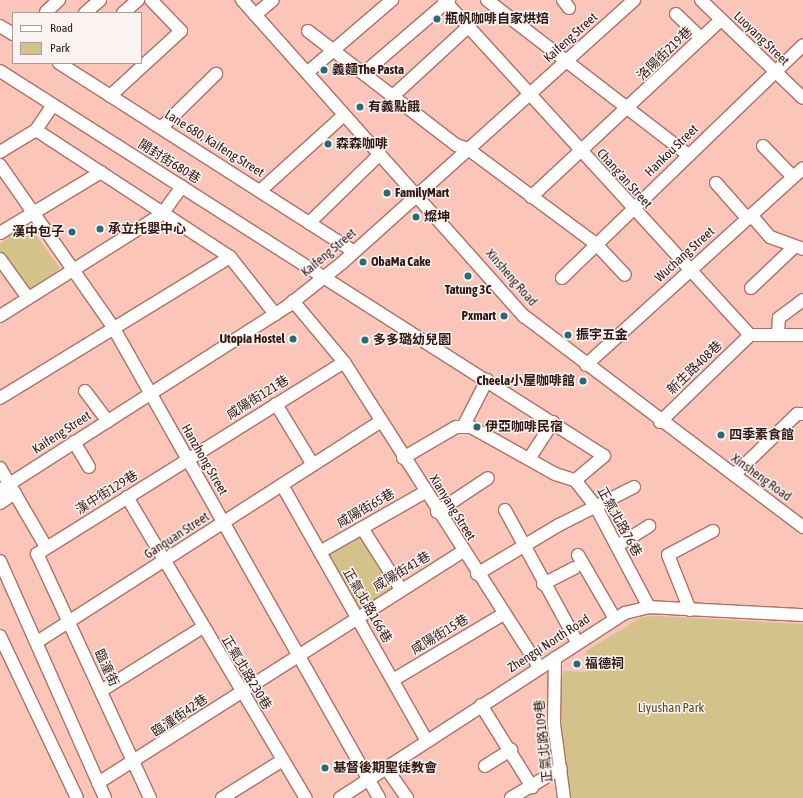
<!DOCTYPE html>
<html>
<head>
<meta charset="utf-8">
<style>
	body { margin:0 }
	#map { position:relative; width:803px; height:798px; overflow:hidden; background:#fcc5b9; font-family:"Asap Condensed","Noto Sans TC",sans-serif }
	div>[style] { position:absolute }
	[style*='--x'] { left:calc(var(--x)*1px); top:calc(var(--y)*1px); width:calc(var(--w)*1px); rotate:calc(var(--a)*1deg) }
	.green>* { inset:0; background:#d4c28b; transform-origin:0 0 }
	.roads { filter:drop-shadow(1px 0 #af7164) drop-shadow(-1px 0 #af7164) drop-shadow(0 1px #af7164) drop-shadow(0 -1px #af7164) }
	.minor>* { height:12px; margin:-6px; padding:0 6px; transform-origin:6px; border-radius:6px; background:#fff }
	.dots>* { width:11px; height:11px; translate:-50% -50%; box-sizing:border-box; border:2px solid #faf3f1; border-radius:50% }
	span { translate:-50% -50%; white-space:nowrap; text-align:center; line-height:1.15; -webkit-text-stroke:3px #faf3f1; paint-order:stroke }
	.poi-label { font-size:13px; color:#301813; font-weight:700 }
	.left { translate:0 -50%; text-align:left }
	.right { translate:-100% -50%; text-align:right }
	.street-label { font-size:13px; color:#301813 }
	.park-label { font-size:13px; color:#594a19 }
	.legend { position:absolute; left:12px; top:12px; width:130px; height:52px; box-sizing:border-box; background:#faf3f1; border:1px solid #a99b98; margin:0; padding:5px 7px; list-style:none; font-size:12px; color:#301813 }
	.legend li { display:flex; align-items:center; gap:8px; height:20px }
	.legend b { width:20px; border:1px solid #a99b98 }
</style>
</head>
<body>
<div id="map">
	<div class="green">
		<i style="clip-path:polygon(27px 223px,60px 268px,28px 293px,0 256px,0 244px)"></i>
		<i style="left:361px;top:533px;width:65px;height:41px;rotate:59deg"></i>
		<i style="clip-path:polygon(657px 616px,803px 624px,803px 798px,569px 798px,558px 705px,563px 671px,587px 672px,586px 651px,642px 617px)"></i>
	</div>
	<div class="roads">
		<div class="minor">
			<i style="--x:242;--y:0;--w:424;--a:48.3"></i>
			<i style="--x:524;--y:316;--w:350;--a:37.1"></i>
			<i style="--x:444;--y:0;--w:454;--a:47.6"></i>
			<i style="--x:750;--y:335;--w:53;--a:0"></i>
			<i style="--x:487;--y:0;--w:254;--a:37.6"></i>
			<i style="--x:563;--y:0;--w:10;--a:53"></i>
			<i style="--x:701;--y:0;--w:141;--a:43.9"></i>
			<i style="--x:46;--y:12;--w:18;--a:-43"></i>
			<i style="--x:85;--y:13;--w:20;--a:-41"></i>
			<i style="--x:123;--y:13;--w:20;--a:-41"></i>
			<i style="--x:676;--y:14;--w:35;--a:44"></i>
			<i style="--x:255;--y:15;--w:23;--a:-40"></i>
			<i style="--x:0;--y:26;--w:15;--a:32"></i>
			<i style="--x:308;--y:31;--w:187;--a:37.6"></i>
			<i style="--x:456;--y:145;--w:13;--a:18"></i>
			<i style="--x:468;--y:149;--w:159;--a:36.6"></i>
			<i style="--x:596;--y:244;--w:42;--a:46.9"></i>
			<i style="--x:59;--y:63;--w:350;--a:32.6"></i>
			<i style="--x:0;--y:71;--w:716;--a:32.51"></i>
			<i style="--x:604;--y:456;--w:38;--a:140"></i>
			<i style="--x:308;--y:72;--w:111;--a:-40.6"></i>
			<i style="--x:365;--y:72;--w:111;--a:-40.6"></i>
			<i style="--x:394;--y:95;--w:100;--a:-42.6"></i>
			<i style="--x:110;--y:96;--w:96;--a:-42.5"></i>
			<i style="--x:181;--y:31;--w:43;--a:-134.1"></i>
			<i style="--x:162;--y:127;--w:76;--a:-44.5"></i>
			<i style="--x:36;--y:130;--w:232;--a:33.2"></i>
			<i style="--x:230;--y:257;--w:73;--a:51.7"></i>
			<i style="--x:763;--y:146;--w:43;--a:45.9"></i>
			<i style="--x:0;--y:152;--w:42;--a:-31.4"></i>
			<i style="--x:36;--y:130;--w:30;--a:-56"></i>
			<i style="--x:0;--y:165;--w:198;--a:55.1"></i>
			<i style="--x:113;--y:327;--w:541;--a:60.54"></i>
			<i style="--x:716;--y:183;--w:47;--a:48.5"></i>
			<i style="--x:261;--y:190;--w:112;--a:-42.1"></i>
			<i style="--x:531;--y:197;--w:260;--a:-43"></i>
			<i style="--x:751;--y:215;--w:29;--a:49"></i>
			<i style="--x:770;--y:237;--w:35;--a:20"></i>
			<i style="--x:309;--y:223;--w:99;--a:-44.2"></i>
			<i style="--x:0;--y:233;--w:118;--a:-31.1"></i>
			<i style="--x:0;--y:259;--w:48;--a:54.3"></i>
			<i style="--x:562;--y:278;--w:335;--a:-44"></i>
			<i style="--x:751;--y:288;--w:59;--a:-43.6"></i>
			<i style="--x:293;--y:301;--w:80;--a:50.1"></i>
			<i style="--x:344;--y:362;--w:362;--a:57.4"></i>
			<i style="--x:0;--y:316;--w:191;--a:-32.2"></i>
			<i style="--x:162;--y:214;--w:34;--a:-54"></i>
			<i style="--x:778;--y:335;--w:17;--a:-87"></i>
			<i style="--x:779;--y:318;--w:30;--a:-37"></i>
			<i style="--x:586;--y:365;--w:293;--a:-42.2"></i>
			<i style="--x:85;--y:391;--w:38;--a:53"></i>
			<i style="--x:0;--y:398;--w:270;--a:-31.5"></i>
			<i style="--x:276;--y:404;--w:71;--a:58.8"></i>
			<i style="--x:660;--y:422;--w:125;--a:-44"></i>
			<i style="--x:463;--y:427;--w:53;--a:-62.9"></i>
			<i style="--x:74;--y:442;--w:29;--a:59"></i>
			<i style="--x:403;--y:458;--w:61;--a:-30.3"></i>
			<i style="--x:456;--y:427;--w:15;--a:0"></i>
			<i style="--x:471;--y:427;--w:96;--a:29.2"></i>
			<i style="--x:555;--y:474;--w:21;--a:17"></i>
			<i style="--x:575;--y:480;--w:34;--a:52"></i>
			<i style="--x:596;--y:507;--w:113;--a:62.1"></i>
			<i style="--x:529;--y:459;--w:44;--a:-57"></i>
			<i style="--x:0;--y:468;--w:91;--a:59.8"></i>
			<i style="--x:734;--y:475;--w:88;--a:-44.1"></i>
			<i style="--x:797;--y:414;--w:6;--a:0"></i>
			<i style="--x:282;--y:485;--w:294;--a:60.5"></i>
			<i style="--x:0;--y:490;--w:343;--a:-32.6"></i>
			<i style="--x:289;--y:305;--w:68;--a:-38.4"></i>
			<i style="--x:342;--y:263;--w:393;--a:-42"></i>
			<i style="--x:127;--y:497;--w:350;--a:59.3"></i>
			<i style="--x:0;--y:503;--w:18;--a:-34"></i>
			<i style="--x:505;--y:510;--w:150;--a:61.4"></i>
			<i style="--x:437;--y:512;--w:61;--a:-33.7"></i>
			<i style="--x:362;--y:528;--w:72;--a:57.4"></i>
			<i style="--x:617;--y:546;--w:38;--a:-32"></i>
			<i style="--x:320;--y:552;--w:121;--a:-29.7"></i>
			<i style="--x:578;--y:555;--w:74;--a:60"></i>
			<i style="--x:0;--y:561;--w:259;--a:66.1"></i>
			<i style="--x:477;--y:574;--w:96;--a:-30.9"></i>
			<i style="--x:559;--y:525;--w:84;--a:-26.9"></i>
			<i style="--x:543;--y:584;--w:35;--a:-27"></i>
			<i style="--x:690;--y:610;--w:59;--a:-111.8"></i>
			<i style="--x:668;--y:555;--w:51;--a:-28.1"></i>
			<i style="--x:0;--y:636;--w:179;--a:64.6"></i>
			<i style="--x:37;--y:642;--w:407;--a:-32.7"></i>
			<i style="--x:555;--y:658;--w:66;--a:90.9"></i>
			<i style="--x:554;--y:724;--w:75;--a:82.3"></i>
			<i style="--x:393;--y:680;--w:127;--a:-30.8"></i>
			<i style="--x:101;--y:691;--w:120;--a:-32.1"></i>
			<i style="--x:481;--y:705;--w:97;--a:58.1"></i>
			<i style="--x:485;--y:766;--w:31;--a:-32"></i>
			<i style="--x:386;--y:768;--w:37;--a:55"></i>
			<i style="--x:98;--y:783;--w:431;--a:-32.4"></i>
			<i style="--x:150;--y:798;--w:269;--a:-114.8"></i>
			<i style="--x:37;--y:554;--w:362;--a:-32"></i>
			<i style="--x:222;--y:798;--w:72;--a:-31.9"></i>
			<i style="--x:340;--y:798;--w:340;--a:-33"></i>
			<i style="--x:625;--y:613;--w:25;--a:-14"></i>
			<i style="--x:649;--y:607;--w:154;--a:3"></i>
			<i style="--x:511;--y:798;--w:58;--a:-31"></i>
		</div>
	</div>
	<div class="dots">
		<i style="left:437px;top:19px;background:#256c79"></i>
		<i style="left:324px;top:70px;background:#256c79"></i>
		<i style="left:360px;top:107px;background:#256c79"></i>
		<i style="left:328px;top:144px;background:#256c79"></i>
		<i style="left:387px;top:193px;background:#256c79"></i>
		<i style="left:416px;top:217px;background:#256c79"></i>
		<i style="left:100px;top:229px;background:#256c79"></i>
		<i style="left:72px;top:232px;background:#256c79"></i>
		<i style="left:363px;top:262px;background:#256c79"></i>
		<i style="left:468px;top:276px;background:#256c79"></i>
		<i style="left:504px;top:316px;background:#256c79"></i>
		<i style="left:568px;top:335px;background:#256c79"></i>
		<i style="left:293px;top:339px;background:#256c79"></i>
		<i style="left:365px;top:340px;background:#256c79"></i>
		<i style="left:583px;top:381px;background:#256c79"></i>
		<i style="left:477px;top:427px;background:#256c79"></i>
		<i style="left:721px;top:435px;background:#256c79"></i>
		<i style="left:577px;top:664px;background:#256c79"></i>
		<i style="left:325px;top:768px;background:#256c79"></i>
	</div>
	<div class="poi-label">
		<span class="left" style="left:445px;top:19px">瓶帆咖啡自家烘焙</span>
		<span class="left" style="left:332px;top:70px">義麵The Pasta</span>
		<span class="left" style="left:368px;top:107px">有義點餓</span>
		<span class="left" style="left:336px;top:144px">森森咖啡</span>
		<span class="left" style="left:395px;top:193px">FamilyMart</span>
		<span class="left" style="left:424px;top:217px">燦坤</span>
		<span class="left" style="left:108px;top:229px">承立托嬰中心</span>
		<span class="right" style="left:64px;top:232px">漢中包子</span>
		<span class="left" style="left:371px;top:262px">ObaMa Cake</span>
		<span style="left:468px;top:290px">Tatung 3C</span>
		<span class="right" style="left:496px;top:316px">Pxmart</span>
		<span class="left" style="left:576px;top:335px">振宇五金</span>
		<span class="right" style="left:285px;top:339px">Utopia Hostel</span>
		<span class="left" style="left:373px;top:340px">多多璐幼兒園</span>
		<span class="right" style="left:575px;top:381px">Cheela小屋咖啡館</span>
		<span class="left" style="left:485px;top:427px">伊亞咖啡民宿</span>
		<span class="left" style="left:729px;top:435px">四季素食館</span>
		<span class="left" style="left:585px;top:664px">福德祠</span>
		<span class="left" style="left:333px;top:768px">基督後期聖徒教會</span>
	</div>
	<div class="street-label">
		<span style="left:571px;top:38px;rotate:-42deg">Kaifeng Street</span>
		<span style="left:761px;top:39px;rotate:44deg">Luoyang Street</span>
		<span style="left:665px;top:54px;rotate:-44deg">洛陽街219巷</span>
		<span style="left:214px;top:144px;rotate:32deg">Lane 680, Kaifeng Street</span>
		<span style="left:672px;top:151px;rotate:-44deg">Hankou Street</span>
		<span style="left:169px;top:162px;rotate:32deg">開封街680巷</span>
		<span style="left:624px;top:179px;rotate:48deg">Chang'an Street</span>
		<span style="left:329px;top:253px;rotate:-40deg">Kaifeng Street</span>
		<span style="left:685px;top:255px;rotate:-42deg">Wuchang Street</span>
		<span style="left:511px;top:278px;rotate:49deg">Xinsheng Road</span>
		<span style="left:695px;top:368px;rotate:-44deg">新生路408巷</span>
		<span style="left:258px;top:398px;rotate:-32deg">咸陽街121巷</span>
		<span style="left:62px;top:433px;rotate:-33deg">Kaifeng Street</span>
		<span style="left:204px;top:460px;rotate:60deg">Hanzhong Street</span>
		<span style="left:761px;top:478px;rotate:36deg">Xinsheng Road</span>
		<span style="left:107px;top:493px;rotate:-32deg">漢中街129巷</span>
		<span style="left:452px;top:508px;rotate:58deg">Xianyang Street</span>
		<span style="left:366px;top:509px;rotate:-30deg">咸陽街65巷</span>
		<span style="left:619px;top:522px;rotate:61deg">正氣北路76巷</span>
		<span style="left:177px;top:536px;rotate:-33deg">Ganquan Street</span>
		<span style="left:402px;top:572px;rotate:-31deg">咸陽街41巷</span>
		<span style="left:367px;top:606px;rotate:60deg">正氣北路166巷</span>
		<span style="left:440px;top:635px;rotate:-31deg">咸陽街15巷</span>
		<span style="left:549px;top:644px;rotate:-33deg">Zhengqi North Road</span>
		<span style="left:106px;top:668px;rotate:65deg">臨潼街</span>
		<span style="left:246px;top:673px;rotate:59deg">正氣北路230巷</span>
		<span style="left:180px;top:716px;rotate:-34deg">臨潼街42巷</span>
		<span style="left:544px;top:741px;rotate:-96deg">正氣北路109巷</span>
	</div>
	<div class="park-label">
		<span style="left:671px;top:708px">Liyushan Park</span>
	</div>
	<ul class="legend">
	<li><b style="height:5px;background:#fff"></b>Road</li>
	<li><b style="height:11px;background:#d4c28b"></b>Park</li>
	</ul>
</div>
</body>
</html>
